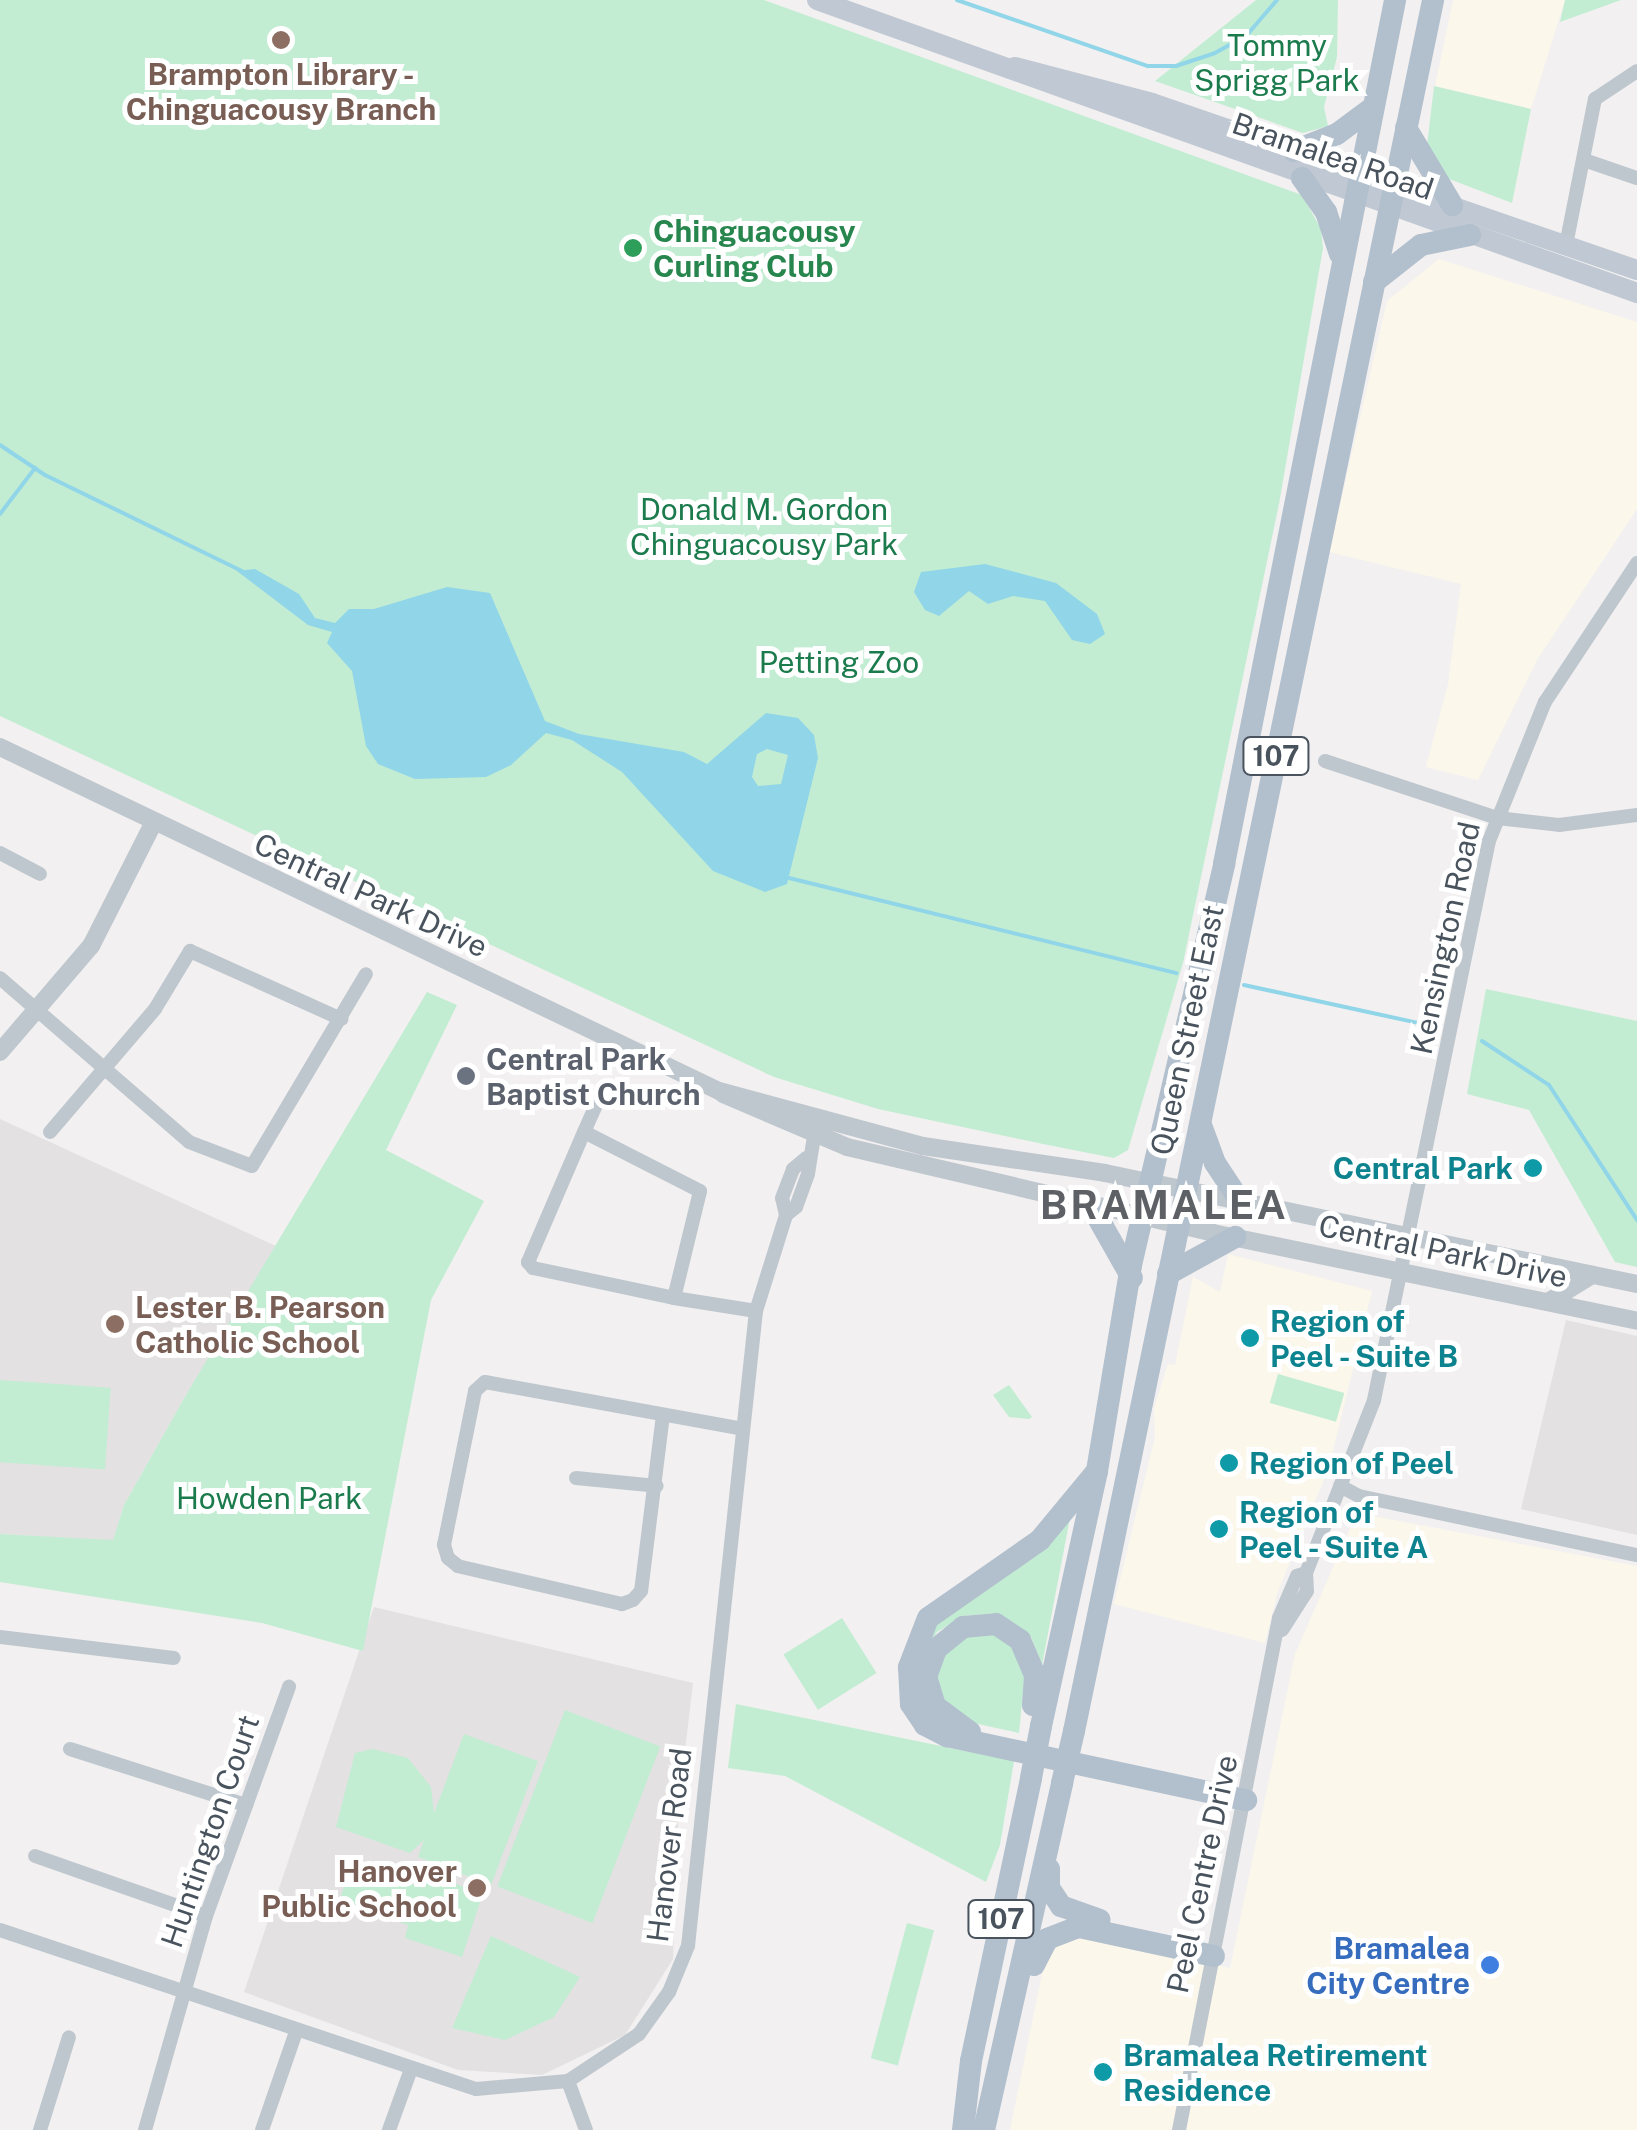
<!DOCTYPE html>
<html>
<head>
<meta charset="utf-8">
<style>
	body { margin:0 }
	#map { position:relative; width:1637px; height:2130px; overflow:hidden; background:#f2f0f0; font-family:"Public Sans",sans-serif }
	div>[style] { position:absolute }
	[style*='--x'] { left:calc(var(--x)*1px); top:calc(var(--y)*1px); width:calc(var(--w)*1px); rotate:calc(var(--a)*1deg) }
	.commercial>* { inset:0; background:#fbf7eb }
	.education>* { inset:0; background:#e3e1e2 }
	.green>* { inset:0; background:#c2edd3; transform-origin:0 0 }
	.water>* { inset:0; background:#91d5e8 }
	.stream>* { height:4px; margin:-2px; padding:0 2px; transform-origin:2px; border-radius:2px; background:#91d5e8 }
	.minor>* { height:14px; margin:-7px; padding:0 7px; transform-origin:7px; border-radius:7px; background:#bfc7ce }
	.tertiary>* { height:18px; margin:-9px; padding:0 9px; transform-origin:9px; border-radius:9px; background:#bfc7ce }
	.secondary>* { height:20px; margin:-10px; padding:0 10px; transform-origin:10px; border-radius:10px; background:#bfc8d3 }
	.primary>* { height:22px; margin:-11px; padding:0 11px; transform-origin:11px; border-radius:11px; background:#b2bfcd }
	.primary-bridge>* { height:22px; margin:-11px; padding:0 11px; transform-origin:11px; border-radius:11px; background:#b2bfcd }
	.dots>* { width:28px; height:28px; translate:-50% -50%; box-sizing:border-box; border:5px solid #fff; border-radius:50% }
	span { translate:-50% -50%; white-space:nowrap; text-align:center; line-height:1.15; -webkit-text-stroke:10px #fff; paint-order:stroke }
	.shield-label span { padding:2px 8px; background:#fff; border:2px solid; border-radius:8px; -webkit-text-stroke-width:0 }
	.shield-label { font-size:28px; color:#49535d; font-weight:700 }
	.park-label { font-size:30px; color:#1c7b4d }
	.education-label { font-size:30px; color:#785e54; font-weight:700 }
	.left { translate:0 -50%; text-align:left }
	.right { translate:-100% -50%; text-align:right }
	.street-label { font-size:30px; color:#49535d }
	.leisure-label { font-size:30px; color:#27864d; font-weight:700 }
	.worship-label { font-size:30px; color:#5b616d; font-weight:700 }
	.culture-label { font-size:30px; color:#0d838f; font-weight:700 }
	.shop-label { font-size:30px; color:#366cbe; font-weight:700 }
	.district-label { font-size:40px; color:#5d6065; font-weight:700; letter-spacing:2.5px }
</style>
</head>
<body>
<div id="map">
	<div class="commercial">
		<i style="clip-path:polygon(1453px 0,1565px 0,1531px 109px,1435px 86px)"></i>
		<i style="clip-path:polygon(1439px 259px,1637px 322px,1637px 509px,1537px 660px,1478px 780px,1426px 767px,1448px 684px,1461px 584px,1329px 552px,1387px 301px)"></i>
		<i style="clip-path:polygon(1228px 1254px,1372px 1291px,1329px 1467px,1277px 1594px,1265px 1643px,1114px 1604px,1155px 1437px,1154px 1408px,1168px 1364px,1175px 1365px,1193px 1277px,1220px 1292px)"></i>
		<i style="clip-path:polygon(1357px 1513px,1637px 1566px,1637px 2130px,1010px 2130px,1044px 1964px,1059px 1944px,1073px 1934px,1230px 1968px,1295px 1654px)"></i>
	</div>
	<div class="education">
		<i style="clip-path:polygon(0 1119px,278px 1247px,183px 1400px,124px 1505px,113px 1541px,0 1534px)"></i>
		<i style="clip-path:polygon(1566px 1320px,1637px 1336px,1637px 1535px,1521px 1509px)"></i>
		<i style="clip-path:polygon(374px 1607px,693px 1683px,679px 1801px,673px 1959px,625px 2035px,542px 2075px,458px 2070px,244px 1992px)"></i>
	</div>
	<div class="green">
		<i style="clip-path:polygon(0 0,764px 0,1302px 195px,1321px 229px,1323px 248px,1279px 504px,1183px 963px,1128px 1150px,1114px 1158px,1043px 1144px,878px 1109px,774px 1077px,0 716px)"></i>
		<i style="clip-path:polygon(1256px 0,1338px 0,1337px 57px,1324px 107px,1328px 126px,1303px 133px,1155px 81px)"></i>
		<i style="clip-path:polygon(1565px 0,1621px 0,1560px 22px)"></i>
		<i style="clip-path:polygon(1434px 86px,1531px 109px,1512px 203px,1444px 177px,1427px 146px)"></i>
		<i style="clip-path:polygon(1486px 989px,1637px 1021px,1637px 1267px,1615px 1262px,1529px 1110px,1467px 1094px)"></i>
		<i style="clip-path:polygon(427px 992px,457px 1005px,386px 1150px,484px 1201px,431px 1300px,363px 1651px,262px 1623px,0 1582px,0 1534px,113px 1540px,124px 1505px,183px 1400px)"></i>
		<i style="left:1278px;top:1374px;width:69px;height:30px;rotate:16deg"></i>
		<i style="left:0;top:1380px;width:111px;height:82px;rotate:4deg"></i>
		<i style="clip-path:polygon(1009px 1385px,1032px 1417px,1029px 1419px,1009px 1417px,993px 1395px)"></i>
		<i style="clip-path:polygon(1070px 1518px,1042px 1665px,1031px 1637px,998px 1613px,963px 1616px,937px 1632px,920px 1661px,939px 1616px)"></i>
		<i style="left:842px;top:1618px;width:65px;height:69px;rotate:58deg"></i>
		<i style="clip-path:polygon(993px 1630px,1013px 1641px,1026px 1663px,1019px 1733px,960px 1720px,932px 1682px,950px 1641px)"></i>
		<i style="clip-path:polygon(736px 1704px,1014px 1761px,1000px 1845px,986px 1882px,785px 1776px,728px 1768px)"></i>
		<i style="left:565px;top:1710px;width:102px;height:189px;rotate:21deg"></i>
		<i style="clip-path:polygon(464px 1734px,538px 1761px,491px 1885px,418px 1857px,424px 1840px,410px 1853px,336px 1827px,355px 1753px,373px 1749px,408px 1758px,431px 1787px,434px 1813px)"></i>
		<i style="clip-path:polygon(351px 1864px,424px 1888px,429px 1875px,483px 1893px,462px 1957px,405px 1938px,408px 1925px,339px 1902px)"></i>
		<i style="left:907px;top:1923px;width:28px;height:140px;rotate:15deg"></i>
		<i style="clip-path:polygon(491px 1936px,580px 1977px,554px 2017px,505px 2040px,452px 2028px)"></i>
	</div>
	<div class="water">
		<i style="clip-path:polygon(985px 564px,1056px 583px,1097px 614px,1105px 634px,1090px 644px,1072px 640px,1045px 601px,1013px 596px,988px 604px,969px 591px,939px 616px,925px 610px,914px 592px,921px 572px)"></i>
		<i style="clip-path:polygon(evenodd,255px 569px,299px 594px,315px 618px,335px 623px,349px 609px,374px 609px,447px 587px,490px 593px,545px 721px,579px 734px,684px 752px,707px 764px,766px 713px,798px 718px,814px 735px,818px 758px,787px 884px,765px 892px,713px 871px,622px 772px,572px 740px,546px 733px,511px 765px,486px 777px,415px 779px,378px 764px,366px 746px,352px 671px,327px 643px,332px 632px,308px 625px,237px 571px,255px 569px,767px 749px,788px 755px,781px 784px,758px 786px,752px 777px,757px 754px,767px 749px)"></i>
	</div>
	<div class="stream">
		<i style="--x:957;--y:0;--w:202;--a:19.1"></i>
		<i style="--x:1148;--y:66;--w:28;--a:0"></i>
		<i style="--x:1176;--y:66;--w:41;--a:-18.4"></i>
		<i style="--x:1215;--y:53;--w:35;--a:-29"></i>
		<i style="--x:1246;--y:36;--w:48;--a:-49.3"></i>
		<i style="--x:0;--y:445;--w:54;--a:33.7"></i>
		<i style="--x:45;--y:475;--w:219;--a:26"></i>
		<i style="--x:0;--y:514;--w:58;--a:-52.7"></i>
		<i style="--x:789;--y:878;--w:399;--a:13.8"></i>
		<i style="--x:1244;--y:985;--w:179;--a:12.3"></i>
		<i style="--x:1482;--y:1041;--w:80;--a:33.3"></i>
		<i style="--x:1549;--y:1085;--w:161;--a:56.9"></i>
	</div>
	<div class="minor">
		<i style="--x:1584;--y:160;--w:56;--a:18.8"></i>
		<i style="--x:1566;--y:245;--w:149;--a:-78.8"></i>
		<i style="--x:1595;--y:99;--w:50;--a:-33.7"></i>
		<i style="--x:1325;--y:761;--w:181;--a:18.3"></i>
		<i style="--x:1497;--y:818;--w:62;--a:6.4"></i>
		<i style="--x:1559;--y:825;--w:79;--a:-7.3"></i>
		<i style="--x:0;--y:853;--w:45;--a:27.7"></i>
		<i style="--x:0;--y:978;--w:250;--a:40.9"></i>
		<i style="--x:189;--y:1142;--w:67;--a:20.9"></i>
		<i style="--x:252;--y:1166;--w:223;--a:-59.3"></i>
		<i style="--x:50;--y:1132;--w:162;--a:-49.5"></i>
		<i style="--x:155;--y:1009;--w:68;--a:-58.9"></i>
		<i style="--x:190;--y:951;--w:166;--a:24.2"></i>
		<i style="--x:584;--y:1132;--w:39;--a:-66"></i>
		<i style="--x:786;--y:1215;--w:13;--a:-39"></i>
		<i style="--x:796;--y:1207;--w:35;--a:-70"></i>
		<i style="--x:808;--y:1174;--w:51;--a:-80.9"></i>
		<i style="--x:674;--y:1298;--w:110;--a:-76.3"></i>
		<i style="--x:700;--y:1191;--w:130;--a:-153"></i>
		<i style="--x:584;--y:1132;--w:142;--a:113.3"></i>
		<i style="--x:528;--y:1262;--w:8;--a:50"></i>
		<i style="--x:533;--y:1268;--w:144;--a:12"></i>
		<i style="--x:674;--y:1298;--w:83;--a:9"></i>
		<i style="--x:663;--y:1415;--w:177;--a:97.1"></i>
		<i style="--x:641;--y:1591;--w:12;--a:132"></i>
		<i style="--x:633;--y:1600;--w:12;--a:160"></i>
		<i style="--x:622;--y:1604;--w:168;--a:-167"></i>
		<i style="--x:458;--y:1566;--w:13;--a:-141"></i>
		<i style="--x:448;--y:1558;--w:14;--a:-107"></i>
		<i style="--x:444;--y:1545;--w:157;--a:-78.6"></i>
		<i style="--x:475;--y:1391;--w:13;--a:-42"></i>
		<i style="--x:485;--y:1382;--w:258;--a:10.3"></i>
		<i style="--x:576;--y:1478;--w:81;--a:5.6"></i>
		<i style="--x:1340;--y:1486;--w:21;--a:28"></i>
		<i style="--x:1359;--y:1496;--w:284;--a:12"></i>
		<i style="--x:1282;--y:1630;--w:46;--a:-57.3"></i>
		<i style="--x:1307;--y:1591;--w:18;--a:-93"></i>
		<i style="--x:1306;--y:1573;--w:186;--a:-68.5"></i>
		<i style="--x:1374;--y:1400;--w:571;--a:-78.38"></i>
		<i style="--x:1489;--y:841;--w:150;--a:-68.1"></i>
		<i style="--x:1545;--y:702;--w:167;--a:-56.5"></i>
		<i style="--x:0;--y:1637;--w:175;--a:6.9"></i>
		<i style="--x:70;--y:1749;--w:185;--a:17.7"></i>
		<i style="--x:35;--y:1856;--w:181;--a:19.3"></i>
		<i style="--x:0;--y:1930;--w:502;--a:18.47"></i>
		<i style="--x:476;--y:2089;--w:92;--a:-5"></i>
		<i style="--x:568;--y:2081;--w:85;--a:-33.5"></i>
		<i style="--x:639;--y:2034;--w:52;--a:-54.5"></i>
		<i style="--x:669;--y:1992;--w:50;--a:-67.6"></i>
		<i style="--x:688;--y:1946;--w:639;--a:-83.89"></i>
		<i style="--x:756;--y:1311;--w:101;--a:-72.6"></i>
		<i style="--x:786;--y:1215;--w:17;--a:-103"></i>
		<i style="--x:782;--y:1198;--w:31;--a:-69"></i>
		<i style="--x:793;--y:1169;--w:17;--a:-40"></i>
		<i style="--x:568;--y:2081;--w:52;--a:69.8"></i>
		<i style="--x:40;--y:2130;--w:97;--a:-72.7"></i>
		<i style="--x:145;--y:2130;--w:223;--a:-74.1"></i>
		<i style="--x:206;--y:1916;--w:244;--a:-70.1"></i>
		<i style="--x:262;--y:2130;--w:104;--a:-70.9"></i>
		<i style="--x:389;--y:2130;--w:62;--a:-70.1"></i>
		<i style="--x:1179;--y:2130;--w:522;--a:-78.95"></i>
		<i style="--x:1279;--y:1618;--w:46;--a:-66.8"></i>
		<i style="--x:1297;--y:1576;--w:9;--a:-18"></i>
	</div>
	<div class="tertiary">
		<i style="--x:0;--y:747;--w:797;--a:25.57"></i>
		<i style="--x:719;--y:1091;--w:211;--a:15.1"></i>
		<i style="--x:923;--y:1146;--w:184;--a:8.4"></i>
		<i style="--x:1105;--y:1173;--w:543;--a:11.79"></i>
		<i style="--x:0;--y:1052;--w:140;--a:-49.4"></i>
		<i style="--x:91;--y:946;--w:139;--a:-63.1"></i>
		<i style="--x:723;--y:1094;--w:135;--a:23.1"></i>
		<i style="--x:847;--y:1147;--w:376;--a:13.2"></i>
		<i style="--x:1213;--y:1233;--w:433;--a:11.7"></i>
		<i style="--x:1548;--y:1302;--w:52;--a:-31.5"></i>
	</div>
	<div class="secondary">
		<i style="--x:817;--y:0;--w:871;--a:19.66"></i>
		<i style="--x:1015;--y:67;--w:142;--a:14.7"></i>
		<i style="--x:1152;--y:103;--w:513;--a:19"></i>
	</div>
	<div class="primary">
		<i style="--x:1406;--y:128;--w:90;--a:59.1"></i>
		<i style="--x:1294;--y:151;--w:46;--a:-21.6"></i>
		<i style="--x:1337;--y:134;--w:44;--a:-36.6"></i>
		<i style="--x:1302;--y:178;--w:42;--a:54.8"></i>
		<i style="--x:1326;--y:212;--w:44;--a:71.6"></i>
		<i style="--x:1374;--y:282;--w:60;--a:-38.2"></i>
		<i style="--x:1421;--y:245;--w:50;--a:-11.5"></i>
		<i style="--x:1201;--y:1125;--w:40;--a:69.8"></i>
		<i style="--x:1215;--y:1163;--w:53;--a:56.6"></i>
		<i style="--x:1089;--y:1202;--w:87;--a:60.5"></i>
		<i style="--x:1168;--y:1274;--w:77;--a:-28.9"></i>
		<i style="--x:1097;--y:1471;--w:89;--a:129.6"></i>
		<i style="--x:1040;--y:1540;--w:136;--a:145.1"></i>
		<i style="--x:928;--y:1618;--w:53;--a:111.2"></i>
		<i style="--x:909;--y:1667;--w:37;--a:87"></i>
		<i style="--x:911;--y:1704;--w:25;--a:56"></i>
		<i style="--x:925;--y:1725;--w:25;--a:27"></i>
		<i style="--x:947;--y:1736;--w:306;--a:12.1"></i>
		<i style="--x:1041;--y:1726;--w:261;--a:-77.6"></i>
		<i style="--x:1097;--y:1471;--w:209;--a:-80.6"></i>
		<i style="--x:1131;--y:1265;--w:412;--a:-76.9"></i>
		<i style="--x:1224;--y:864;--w:881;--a:-78.8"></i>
		<i style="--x:1074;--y:1731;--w:1768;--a:-78.28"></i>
		<i style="--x:970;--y:1732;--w:44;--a:-143.4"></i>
		<i style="--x:935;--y:1706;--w:30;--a:-107"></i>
		<i style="--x:926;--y:1677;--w:30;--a:-70"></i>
		<i style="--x:936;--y:1649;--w:35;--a:-39"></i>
		<i style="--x:963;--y:1627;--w:33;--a:-5"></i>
		<i style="--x:996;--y:1624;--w:29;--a:34"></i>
		<i style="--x:1020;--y:1640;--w:39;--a:67"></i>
		<i style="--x:1035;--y:1676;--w:29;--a:94"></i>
		<i style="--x:1049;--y:1869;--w:19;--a:90"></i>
		<i style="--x:1049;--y:1888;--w:22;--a:56"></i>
		<i style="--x:1061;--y:1906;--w:41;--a:19.7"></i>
		<i style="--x:1034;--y:1965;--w:29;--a:-63"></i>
		<i style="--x:1047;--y:1939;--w:34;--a:-21"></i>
		<i style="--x:1079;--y:1927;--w:138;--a:12.1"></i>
		<i style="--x:963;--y:2130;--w:69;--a:-83.4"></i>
		<i style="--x:971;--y:2061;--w:289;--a:-78"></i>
		<i style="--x:984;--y:2130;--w:356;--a:-77.3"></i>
	</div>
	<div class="primary-bridge">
		<i style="--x:1031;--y:1778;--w:53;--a:-79.1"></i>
		<i style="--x:1062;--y:1783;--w:53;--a:-77"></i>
	</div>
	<div class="dots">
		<i style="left:281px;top:40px;background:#8d6e63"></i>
		<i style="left:633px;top:248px;background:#2e9e5b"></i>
		<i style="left:466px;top:1076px;background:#6b7280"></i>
		<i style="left:1533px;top:1168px;background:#0f9aa8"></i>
		<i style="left:115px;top:1324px;background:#8d6e63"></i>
		<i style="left:1250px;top:1338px;background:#0f9aa8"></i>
		<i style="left:1229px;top:1463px;background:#0f9aa8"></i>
		<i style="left:1219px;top:1529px;background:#0f9aa8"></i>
		<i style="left:477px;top:1888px;background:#8d6e63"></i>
		<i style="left:1490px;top:1965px;background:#3f7fe0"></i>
		<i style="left:1103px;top:2072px;background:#0f9aa8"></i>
	</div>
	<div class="shield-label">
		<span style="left:1276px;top:756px">107</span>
		<span style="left:1001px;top:1919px">107</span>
	</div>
	<div class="park-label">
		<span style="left:1277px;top:62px">Tommy<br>Sprigg Park</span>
		<span style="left:764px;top:526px">Donald M. Gordon<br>Chinguacousy Park</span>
		<span style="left:839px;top:662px">Petting Zoo</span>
		<span style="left:269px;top:1498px">Howden Park</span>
	</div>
	<div class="education-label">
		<span style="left:281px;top:91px">Brampton Library -<br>Chinguacousy Branch</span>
		<span class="left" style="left:135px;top:1324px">Lester B. Pearson<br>Catholic School</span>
		<span class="right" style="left:457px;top:1888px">Hanover<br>Public School</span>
	</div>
	<div class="street-label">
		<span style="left:1333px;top:156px;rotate:19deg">Bramalea Road</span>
		<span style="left:371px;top:895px;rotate:25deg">Central Park Drive</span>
		<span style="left:1445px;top:938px;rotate:-78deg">Kensington Road</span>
		<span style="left:1187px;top:1030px;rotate:-78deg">Queen Street East</span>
		<span style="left:1443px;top:1251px;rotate:12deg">Central Park Drive</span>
		<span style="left:210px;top:1831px;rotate:-71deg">Huntington Court</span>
		<span style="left:669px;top:1845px;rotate:-83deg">Hanover Road</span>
		<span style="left:1202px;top:1874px;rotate:-78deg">Peel Centre Drive</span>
	</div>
	<div class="leisure-label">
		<span class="left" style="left:653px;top:248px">Chinguacousy<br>Curling Club</span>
	</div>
	<div class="worship-label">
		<span class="left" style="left:486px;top:1076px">Central Park<br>Baptist Church</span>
	</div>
	<div class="culture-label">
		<span class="right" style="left:1513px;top:1168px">Central Park</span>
		<span class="left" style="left:1270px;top:1338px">Region of<br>Peel - Suite B</span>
		<span class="left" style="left:1249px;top:1463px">Region of Peel</span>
		<span class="left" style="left:1239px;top:1529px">Region of<br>Peel - Suite A</span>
		<span class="left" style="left:1123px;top:2072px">Bramalea Retirement<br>Residence</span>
	</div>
	<div class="shop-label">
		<span class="right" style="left:1470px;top:1965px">Bramalea<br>City Centre</span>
	</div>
	<div class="district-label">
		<span style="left:1164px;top:1205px">BRAMALEA</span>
	</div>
</div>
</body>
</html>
